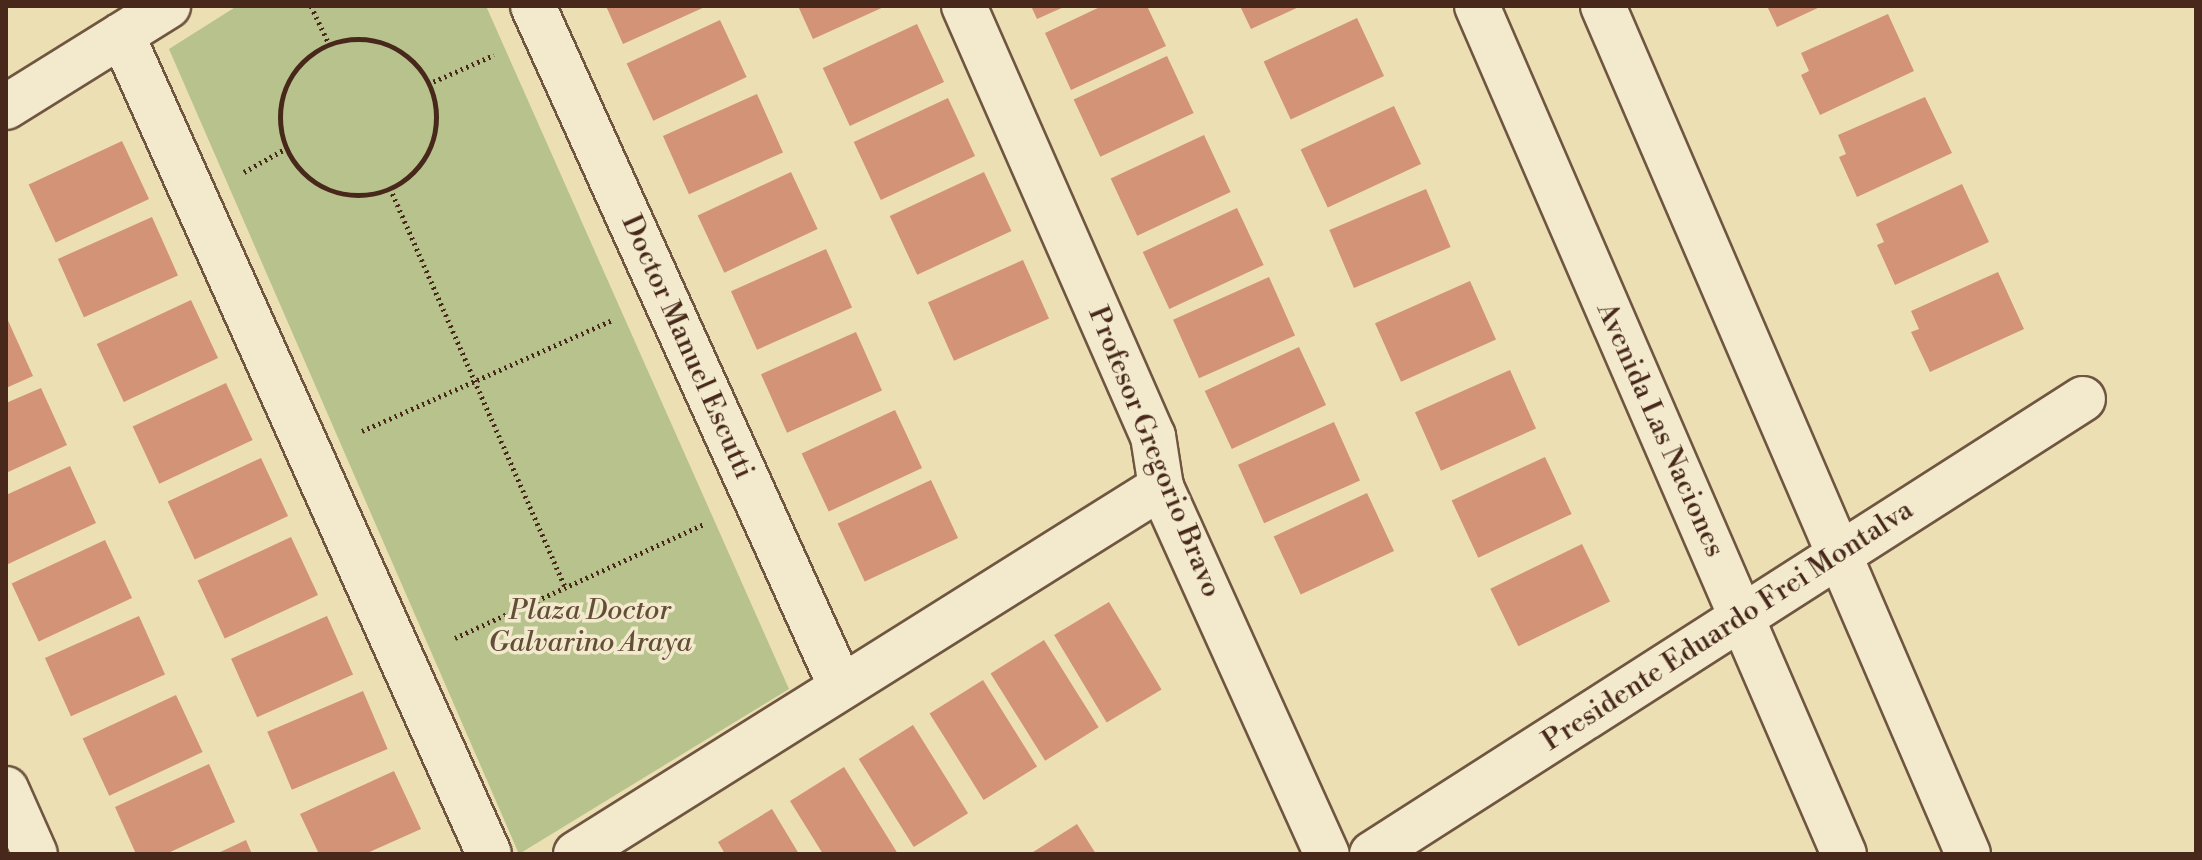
<!DOCTYPE html>
<html>
<head>
<meta charset="utf-8">
<style>
	body { margin:0 }
	#map { position:relative; width:2202px; height:860px; overflow:hidden; background:#ecdfb3; font-family:"Libre Bodoni",serif }
	div>[style] { position:absolute }
	[style*='--x'] { left:calc(var(--x)*1px); top:calc(var(--y)*1px); width:calc(var(--w)*1px); rotate:calc(var(--a)*1deg) }
	.green>* { inset:0; background:#b7c28d }
	.building>* { inset:0; background:#d39376; transform-origin:0 0 }
	.path>* { height:5px; margin-top:-2.5px; transform-origin:0; background:repeating-linear-gradient(90deg,#47281b 0 2px,transparent 0 6px) }
	.path>.ring { margin:-2.5px; padding:0; box-sizing:content-box; background:none; border:5px solid #47281b; border-radius:50% }
	.roads { filter:drop-shadow(2px 0 #705641) drop-shadow(-2px 0 #705641) drop-shadow(0 2px #705641) drop-shadow(0 -2px #705641) }
	.minor>* { height:44px; margin:-22px; padding:0 22px; transform-origin:22px; border-radius:22px; background:#f3eace }
	span { translate:-50% -50%; white-space:nowrap; text-align:center; line-height:1.15; -webkit-text-stroke:7px #f3eace; paint-order:stroke }
	.street-label { font-size:28px; color:#47281b }
	.park-label { font-size:28px; color:#634e38; font-style:italic }
	.frame { position:absolute; inset:0; border:8px solid #47281b; pointer-events:none }
</style>
</head>
<body>
<div id="map">
	<div class="green">
		<i style="clip-path:polygon(237px 6px,486px 6px,789px 689px,519px 854px,169px 49px)"></i>
	</div>
	<div class="building">
		<i style="clip-path:polygon(606px 6px,707px 6px,623px 44px)"></i>
		<i style="clip-path:polygon(798px 6px,886px 6px,813px 39px)"></i>
		<i style="clip-path:polygon(1031px 6px,1066px 6px,1037px 19px)"></i>
		<i style="clip-path:polygon(1102px 6px,1147px 6px,1166px 46px,1071px 90px,1045px 33px)"></i>
		<i style="clip-path:polygon(1240px 6px,1301px 6px,1251px 29px)"></i>
		<i style="clip-path:polygon(1767px 6px,1822px 6px,1777px 27px)"></i>
		<i style="clip-path:polygon(1888px 14px,1914px 71px,1820px 115px,1801px 75px,1809px 71px,1801px 53px)"></i>
		<i style="left:1357px;top:18px;width:64px;height:103px;rotate:65deg"></i>
		<i style="left:720px;top:20px;width:63px;height:103px;rotate:65deg"></i>
		<i style="left:917px;top:24px;width:64px;height:104px;rotate:65deg"></i>
		<i style="left:1167px;top:56px;width:63px;height:103px;rotate:65deg"></i>
		<i style="left:757px;top:94px;width:64px;height:103px;rotate:66deg"></i>
		<i style="clip-path:polygon(1925px 97px,1952px 153px,1857px 197px,1839px 157px,1846px 154px,1838px 135px)"></i>
		<i style="left:948px;top:98px;width:64px;height:104px;rotate:65deg"></i>
		<i style="left:1394px;top:106px;width:64px;height:103px;rotate:65deg"></i>
		<i style="left:1204px;top:135px;width:63px;height:103px;rotate:65deg"></i>
		<i style="left:122px;top:141px;width:64px;height:103px;rotate:65deg"></i>
		<i style="left:791px;top:172px;width:63px;height:103px;rotate:65deg"></i>
		<i style="left:984px;top:172px;width:65px;height:104px;rotate:65deg"></i>
		<i style="clip-path:polygon(1962px 184px,1989px 242px,1895px 285px,1877px 245px,1884px 242px,1876px 224px)"></i>
		<i style="left:1426px;top:189px;width:63px;height:105px;rotate:67deg"></i>
		<i style="left:1237px;top:208px;width:63px;height:104px;rotate:65deg"></i>
		<i style="left:152px;top:217px;width:64px;height:103px;rotate:66deg"></i>
		<i style="left:826px;top:249px;width:64px;height:104px;rotate:66deg"></i>
		<i style="left:1023px;top:260px;width:64px;height:104px;rotate:66deg"></i>
		<i style="clip-path:polygon(1998px 272px,2024px 329px,1930px 372px,1911px 332px,1919px 329px,1911px 311px)"></i>
		<i style="left:1269px;top:277px;width:64px;height:105px;rotate:66deg"></i>
		<i style="left:1470px;top:281px;width:64px;height:104px;rotate:66deg"></i>
		<i style="left:191px;top:300px;width:64px;height:104px;rotate:65deg"></i>
		<i style="clip-path:polygon(6px 316px,33px 376px,6px 388px)"></i>
		<i style="left:856px;top:332px;width:64px;height:104px;rotate:66deg"></i>
		<i style="left:1299px;top:347px;width:64px;height:104px;rotate:65deg"></i>
		<i style="left:1510px;top:370px;width:64px;height:104px;rotate:66deg"></i>
		<i style="left:226px;top:383px;width:63px;height:103px;rotate:65deg"></i>
		<i style="clip-path:polygon(41px 388px,67px 445px,6px 473px,6px 403px)"></i>
		<i style="left:895px;top:410px;width:64px;height:103px;rotate:65deg"></i>
		<i style="left:1334px;top:422px;width:64px;height:105px;rotate:66deg"></i>
		<i style="left:1545px;top:457px;width:63px;height:103px;rotate:65deg"></i>
		<i style="left:261px;top:458px;width:64px;height:103px;rotate:65deg"></i>
		<i style="clip-path:polygon(70px 466px,96px 523px,6px 565px,6px 495px)"></i>
		<i style="left:931px;top:480px;width:64px;height:103px;rotate:65deg"></i>
		<i style="left:1367px;top:493px;width:64px;height:103px;rotate:65deg"></i>
		<i style="left:291px;top:537px;width:64px;height:103px;rotate:65deg"></i>
		<i style="left:105px;top:540px;width:64px;height:103px;rotate:65deg"></i>
		<i style="left:1582px;top:544px;width:64px;height:102px;rotate:64deg"></i>
		<i style="left:1109px;top:602px;width:102px;height:64px;rotate:59deg"></i>
		<i style="left:139px;top:616px;width:64px;height:103px;rotate:66deg"></i>
		<i style="left:327px;top:616px;width:64px;height:105px;rotate:66deg"></i>
		<i style="left:1044px;top:640px;width:103px;height:63px;rotate:58deg"></i>
		<i style="left:983px;top:680px;width:102px;height:63px;rotate:58deg"></i>
		<i style="left:363px;top:691px;width:63px;height:104px;rotate:67deg"></i>
		<i style="left:176px;top:695px;width:63px;height:103px;rotate:65deg"></i>
		<i style="left:913px;top:725px;width:104px;height:64px;rotate:58deg"></i>
		<i style="clip-path:polygon(209px 764px,235px 822px,166px 854px,136px 854px,115px 807px)"></i>
		<i style="clip-path:polygon(844px 767px,898px 854px,823px 854px,790px 801px)"></i>
		<i style="clip-path:polygon(394px 771px,421px 829px,365px 854px,319px 854px,300px 814px)"></i>
		<i style="clip-path:polygon(772px 809px,799px 854px,725px 854px,718px 842px)"></i>
		<i style="clip-path:polygon(1077px 824px,1096px 854px,1030px 854px)"></i>
		<i style="clip-path:polygon(246px 840px,252px 854px,216px 854px)"></i>
	</div>
	<div class="path">
		<i style="--x:311;--y:6;--w:42;--a:64.7"></i>
		<i class="ring" style="left:280px;top:39px;width:151px;height:151px"></i>
		<i style="--x:428;--y:84;--w:72;--a:-23.7"></i>
		<i style="--x:244;--y:172;--w:47;--a:-29.3"></i>
		<i style="--x:390;--y:188;--w:435;--a:66.3"></i>
		<i style="--x:362;--y:431;--w:274;--a:-23.9"></i>
		<i style="--x:455;--y:638;--w:274;--a:-24.6"></i>
	</div>
	<div class="roads">
		<div class="minor">
			<i style="--x:533;--y:6;--w:747;--a:65.66"></i>
			<i style="--x:964;--y:6;--w:470;--a:66.3"></i>
			<i style="--x:1153;--y:436;--w:52;--a:81.1"></i>
			<i style="--x:1161;--y:487;--w:403;--a:65.7"></i>
			<i style="--x:1477;--y:6;--w:924;--a:66.6"></i>
			<i style="--x:1603;--y:6;--w:923;--a:66.71"></i>
			<i style="--x:122;--y:35;--w:897;--a:65.86"></i>
			<i style="--x:6;--y:107;--w:191;--a:-31.9"></i>
			<i style="--x:6;--y:789;--w:71;--a:66"></i>
			<i style="--x:576;--y:854;--w:691;--a:-32.1"></i>
			<i style="--x:1372;--y:854;--w:844;--a:-32.62"></i>
		</div>
	</div>
	<div class="street-label">
		<span style="left:687px;top:347px;rotate:66deg">Doctor Manuel Escutti</span>
		<span style="left:1660px;top:430px;rotate:66deg">Avenida Las Naciones</span>
		<span style="left:1154px;top:452px;rotate:68deg">Profesor Gregorio Bravo</span>
		<span style="left:1728px;top:626px;rotate:-33deg">Presidente Eduardo Frei Montalva</span>
	</div>
	<div class="park-label">
		<span style="left:590px;top:627px">Plaza Doctor<br>Galvarino Araya</span>
	</div>
	<div class="frame"></div>
</div>
</body>
</html>
